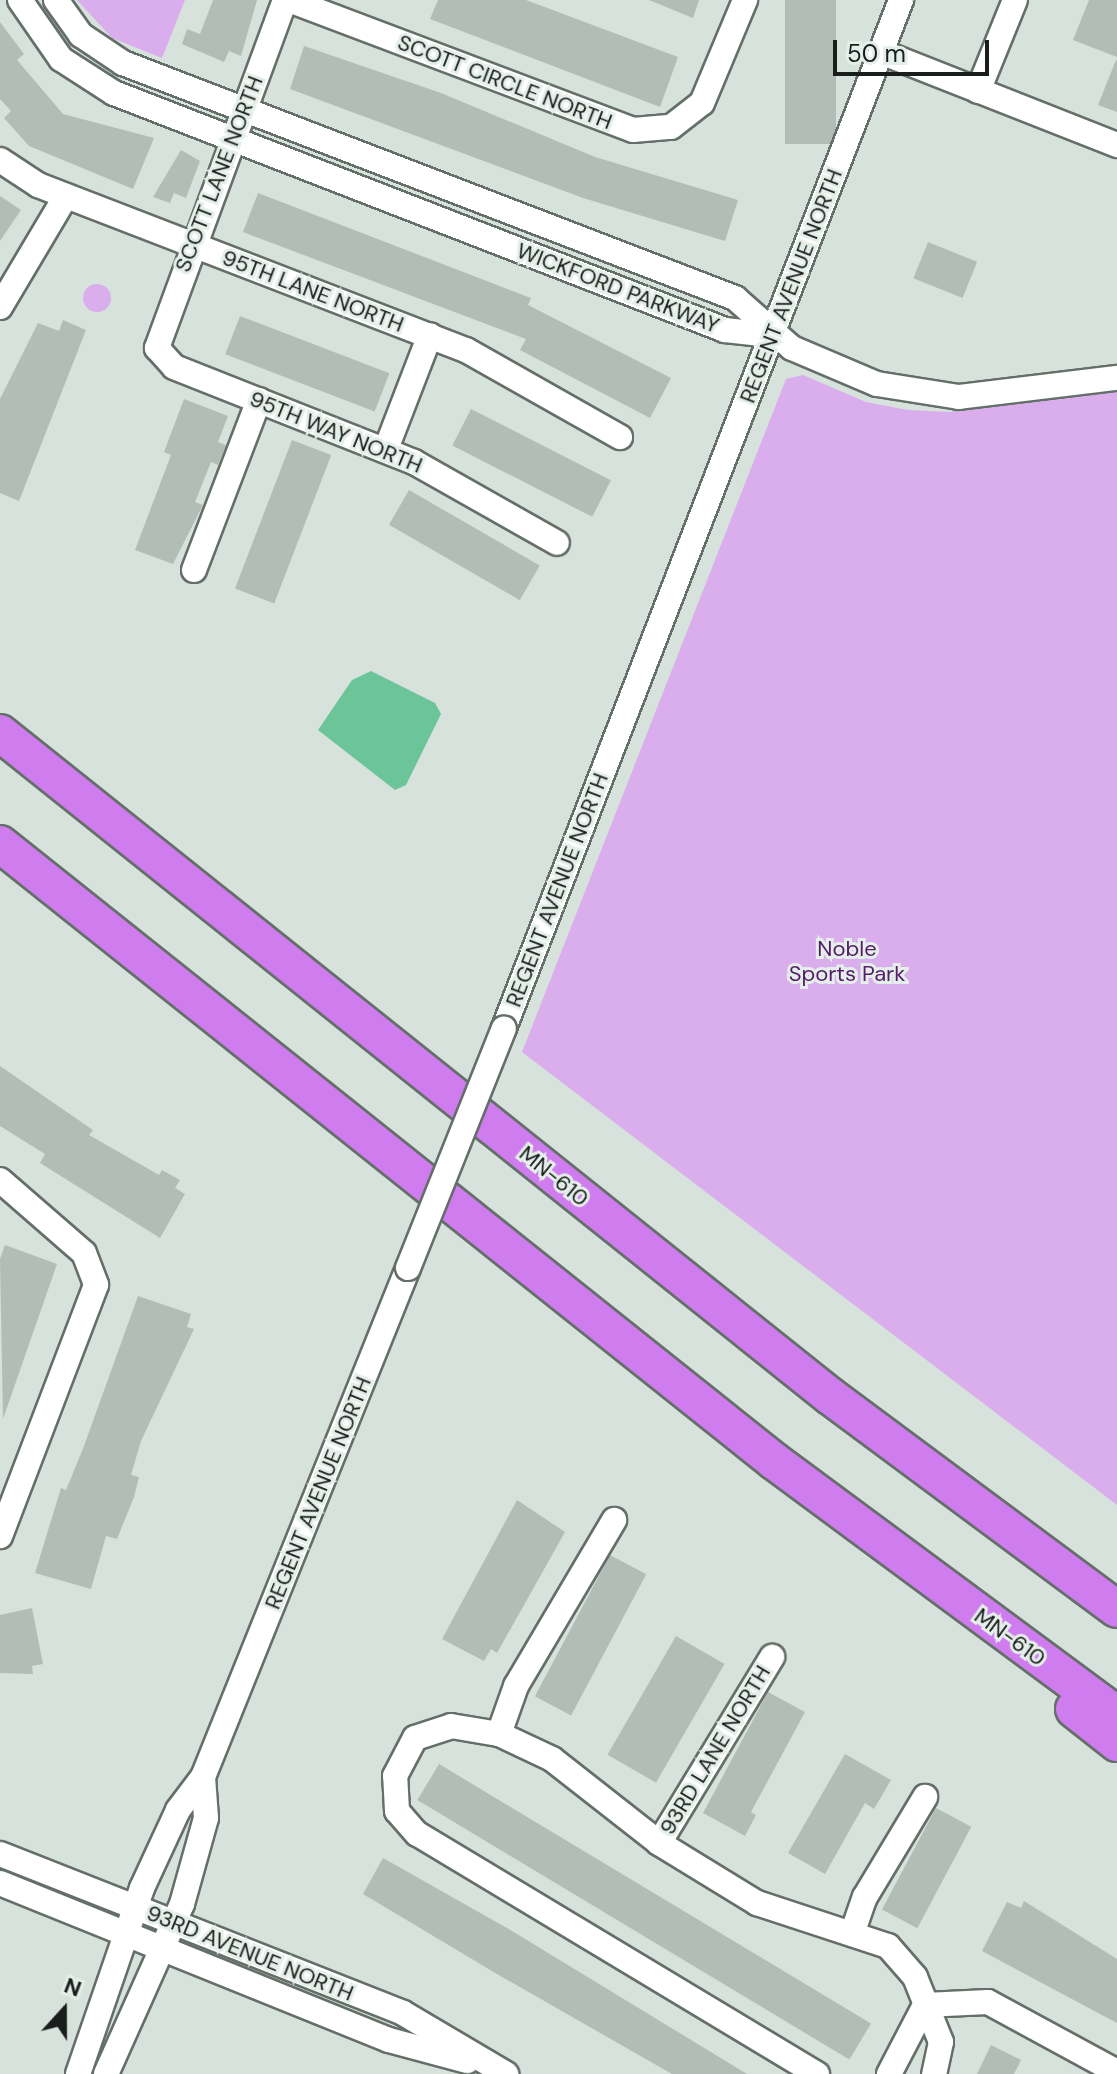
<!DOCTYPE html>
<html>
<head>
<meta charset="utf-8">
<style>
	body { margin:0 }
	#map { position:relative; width:1117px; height:2074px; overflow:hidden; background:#d6e2db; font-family:"DM Sans",sans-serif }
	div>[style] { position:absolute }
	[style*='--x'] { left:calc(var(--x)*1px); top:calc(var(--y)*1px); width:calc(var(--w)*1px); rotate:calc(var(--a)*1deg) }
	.green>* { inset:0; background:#daaeed }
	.round { border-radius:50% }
	.water>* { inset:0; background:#6cc599 }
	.building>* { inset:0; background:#b2bdb7; transform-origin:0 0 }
	.roads { filter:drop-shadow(2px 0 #656f69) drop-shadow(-2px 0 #656f69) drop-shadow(0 2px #656f69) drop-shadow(0 -2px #656f69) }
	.minor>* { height:24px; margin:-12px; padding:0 12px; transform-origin:12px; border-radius:12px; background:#fff }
	.highway>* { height:36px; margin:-18px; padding:0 18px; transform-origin:18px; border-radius:18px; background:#cf7cef }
	.bridges { filter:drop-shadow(2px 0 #656f69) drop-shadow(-2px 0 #656f69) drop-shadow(0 2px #656f69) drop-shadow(0 -2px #656f69) }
	.minor-bridge>* { height:24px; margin:-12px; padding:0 12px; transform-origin:12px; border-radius:12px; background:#fff }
	span { translate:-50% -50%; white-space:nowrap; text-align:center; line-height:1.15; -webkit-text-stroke:6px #e4efe9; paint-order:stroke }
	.street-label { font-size:22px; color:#191d1b }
	.park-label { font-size:22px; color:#561b6b }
	.north { position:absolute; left:24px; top:1970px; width:80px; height:80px; -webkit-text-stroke:6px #e4efe9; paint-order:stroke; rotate:21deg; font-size:22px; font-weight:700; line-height:32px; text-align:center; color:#191d1b }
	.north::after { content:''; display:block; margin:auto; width:28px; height:36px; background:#191d1b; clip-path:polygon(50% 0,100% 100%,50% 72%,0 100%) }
	.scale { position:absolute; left:833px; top:40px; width:156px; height:36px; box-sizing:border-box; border:4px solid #191d1b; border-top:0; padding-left:10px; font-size:24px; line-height:28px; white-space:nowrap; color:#191d1b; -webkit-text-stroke:6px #e4efe9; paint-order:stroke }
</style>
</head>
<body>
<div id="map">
	<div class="green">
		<i style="clip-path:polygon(77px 0,185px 0,162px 58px,112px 38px)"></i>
		<i class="round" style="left:83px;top:284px;width:28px;height:28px"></i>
		<i style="clip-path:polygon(803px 375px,866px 402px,908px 410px,950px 412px,1117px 391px,1117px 1505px,522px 1052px,786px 379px)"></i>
	</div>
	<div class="water">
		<i style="clip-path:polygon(371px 671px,435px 703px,441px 714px,406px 785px,395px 790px,318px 730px,352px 680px)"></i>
	</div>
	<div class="building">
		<i style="clip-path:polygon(213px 0,257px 0,241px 56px,229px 51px,224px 62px,182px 44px,187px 29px,200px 34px)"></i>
		<i style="clip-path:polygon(438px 0,526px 0,678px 57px,660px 107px,430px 19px)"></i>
		<i style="clip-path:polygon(649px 0,699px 0,693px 18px)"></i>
		<i style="left:785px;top:0;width:51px;height:144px"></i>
		<i style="clip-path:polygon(1089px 0,1117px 0,1117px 57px,1073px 40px)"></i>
		<i style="clip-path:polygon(0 22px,24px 54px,17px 60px,63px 114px,154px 138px,133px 189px,29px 146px,4px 118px,11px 111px,0 99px)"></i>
		<i style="clip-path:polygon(304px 46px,441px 93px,595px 157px,738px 200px,725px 241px,583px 198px,290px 89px)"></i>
		<i style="clip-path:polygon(1116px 60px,1117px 61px,1117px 112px,1098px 105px)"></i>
		<i style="clip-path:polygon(181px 150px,200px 161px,186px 198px,174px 193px,170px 203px,153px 197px)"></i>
		<i style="clip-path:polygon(258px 193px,531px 298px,528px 305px,671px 378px,650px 418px,520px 350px,526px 339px,243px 232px)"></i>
		<i style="clip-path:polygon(0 196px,21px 210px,0 241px)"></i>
		<i style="left:928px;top:242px;width:53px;height:39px;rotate:22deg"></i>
		<i style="left:240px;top:316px;width:160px;height:41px;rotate:21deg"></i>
		<i style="clip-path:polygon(63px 320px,86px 330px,19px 501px,0 493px,0 399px,38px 323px,59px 331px)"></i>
		<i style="clip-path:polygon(184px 399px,228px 416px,218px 442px,226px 445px,218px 465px,211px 462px,195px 502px,203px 505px,173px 564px,135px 550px,171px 455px,164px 452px)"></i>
		<i style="left:471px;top:409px;width:157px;height:41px;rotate:27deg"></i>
		<i style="left:292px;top:440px;width:42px;height:159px;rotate:21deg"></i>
		<i style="left:409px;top:490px;width:151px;height:40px;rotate:30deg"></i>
		<i style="clip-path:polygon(0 1066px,93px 1130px,89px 1135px,159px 1175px,162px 1170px,180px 1180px,175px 1188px,185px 1194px,160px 1238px,40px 1163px,45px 1154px,0 1126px)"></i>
		<i style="clip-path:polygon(5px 1245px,57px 1264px,3px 1419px,0 1259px)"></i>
		<i style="clip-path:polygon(138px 1296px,191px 1314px,187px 1327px,194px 1329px,141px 1441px,131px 1475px,139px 1477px,134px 1497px,117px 1539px,106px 1536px,91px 1589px,35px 1573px,61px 1488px,66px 1490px,84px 1446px)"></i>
		<i style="clip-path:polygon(517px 1500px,565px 1532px,497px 1653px,491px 1649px,484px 1661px,442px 1639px)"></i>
		<i style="left:610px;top:1555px;width:41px;height:160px;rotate:28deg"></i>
		<i style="clip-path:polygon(32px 1608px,43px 1664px,32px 1666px,33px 1674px,0 1673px,0 1615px)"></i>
		<i style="left:676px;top:1636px;width:56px;height:137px;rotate:30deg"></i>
		<i style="clip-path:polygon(768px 1692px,805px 1712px,751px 1812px,756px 1815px,745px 1836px,703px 1813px)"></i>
		<i style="clip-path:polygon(845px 1754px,891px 1780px,874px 1809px,865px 1803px,825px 1874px,788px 1853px)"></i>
		<i style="left:439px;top:1764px;width:504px;height:42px;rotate:31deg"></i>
		<i style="left:936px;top:1808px;width:40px;height:115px;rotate:28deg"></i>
		<i style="clip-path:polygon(383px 1858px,512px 1931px,747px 2074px,672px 2074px,497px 1974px,363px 1894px)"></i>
		<i style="clip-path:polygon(1024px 1901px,1117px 1959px,1117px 2023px,982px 1951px,1007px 1902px,1021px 1908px)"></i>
		<i style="clip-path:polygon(991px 2045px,1021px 2060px,1014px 2074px,977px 2074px)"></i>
	</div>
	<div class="roads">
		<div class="minor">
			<i style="--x:20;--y:0;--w:72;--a:55.2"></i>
			<i style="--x:61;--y:59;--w:63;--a:32.7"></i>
			<i style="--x:114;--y:93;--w:655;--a:21.2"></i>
			<i style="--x:725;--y:330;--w:46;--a:6.2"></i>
			<i style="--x:56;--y:0;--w:43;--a:54.5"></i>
			<i style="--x:81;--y:35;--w:50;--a:33.7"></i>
			<i style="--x:123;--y:63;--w:656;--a:21.01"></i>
			<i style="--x:735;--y:298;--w:76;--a:41.3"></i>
			<i style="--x:792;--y:348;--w:92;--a:23"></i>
			<i style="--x:877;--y:384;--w:83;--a:9"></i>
			<i style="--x:959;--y:397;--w:159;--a:-6.9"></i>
			<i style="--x:285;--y:0;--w:371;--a:110.2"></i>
			<i style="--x:157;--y:348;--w:25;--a:48"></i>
			<i style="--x:174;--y:367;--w:258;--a:21.6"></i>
			<i style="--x:414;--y:462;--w:164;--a:29.5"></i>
			<i style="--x:289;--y:0;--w:368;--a:20.7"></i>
			<i style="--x:633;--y:130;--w:38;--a:-5"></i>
			<i style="--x:671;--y:127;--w:39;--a:-38"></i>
			<i style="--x:702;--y:103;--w:112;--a:-67.3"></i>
			<i style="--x:881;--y:52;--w:254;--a:21.5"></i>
			<i style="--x:978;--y:91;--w:98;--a:-67.9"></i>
			<i style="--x:0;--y:160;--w:45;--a:33.3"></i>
			<i style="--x:38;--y:185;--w:459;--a:21.1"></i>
			<i style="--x:466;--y:350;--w:177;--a:29.5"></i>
			<i style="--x:0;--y:307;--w:129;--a:-59.3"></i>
			<i style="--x:386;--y:449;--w:122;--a:-68.9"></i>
			<i style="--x:194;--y:570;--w:182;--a:-69.1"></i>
			<i style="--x:504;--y:1028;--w:1102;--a:-68.88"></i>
			<i style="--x:0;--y:1180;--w:111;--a:41"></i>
			<i style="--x:84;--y:1253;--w:34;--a:69"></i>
			<i style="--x:96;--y:1285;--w:269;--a:110.9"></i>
			<i style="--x:499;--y:1734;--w:51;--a:-70.5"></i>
			<i style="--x:516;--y:1686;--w:193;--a:-59.4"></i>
			<i style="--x:659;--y:1843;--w:218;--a:-58.7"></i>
			<i style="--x:0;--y:1854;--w:433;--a:21.5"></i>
			<i style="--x:403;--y:2013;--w:120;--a:30.6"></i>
			<i style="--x:0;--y:1883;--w:419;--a:22"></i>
			<i style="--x:389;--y:2040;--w:81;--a:15.1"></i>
			<i style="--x:852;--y:1934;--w:39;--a:-71"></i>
			<i style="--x:865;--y:1897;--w:117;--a:-59"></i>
			<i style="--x:925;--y:2005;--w:63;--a:-2.7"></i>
			<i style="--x:988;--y:2002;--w:147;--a:28.5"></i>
			<i style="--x:78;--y:2074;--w:197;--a:-71"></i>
			<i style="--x:142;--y:1888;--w:86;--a:-65.2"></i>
			<i style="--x:178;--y:1810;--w:41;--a:-52.9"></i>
			<i style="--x:203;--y:1777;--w:549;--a:-68.06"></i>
			<i style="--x:106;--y:2074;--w:186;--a:-65.9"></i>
			<i style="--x:182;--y:1904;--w:89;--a:-74.4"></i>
			<i style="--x:206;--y:1818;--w:41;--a:-94.2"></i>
			<i style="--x:817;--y:2074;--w:466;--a:-149"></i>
			<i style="--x:417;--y:1834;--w:30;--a:-131"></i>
			<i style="--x:397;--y:1811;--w:35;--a:-93"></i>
			<i style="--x:395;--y:1776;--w:43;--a:-62.2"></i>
			<i style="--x:415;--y:1738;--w:38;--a:-18"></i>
			<i style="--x:451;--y:1726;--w:49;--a:9.5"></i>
			<i style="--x:499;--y:1734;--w:59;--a:25.3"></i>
			<i style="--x:552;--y:1759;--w:136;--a:38.1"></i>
			<i style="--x:659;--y:1843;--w:115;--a:31.5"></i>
			<i style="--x:757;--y:1903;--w:138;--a:18.2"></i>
			<i style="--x:888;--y:1946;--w:41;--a:48.9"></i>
			<i style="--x:915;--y:1977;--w:70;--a:68.2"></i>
			<i style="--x:941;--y:2042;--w:33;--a:102"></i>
			<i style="--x:889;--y:2074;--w:78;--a:-62.4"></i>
		</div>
		<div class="highway">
			<i style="--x:0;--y:733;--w:1062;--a:38.62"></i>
			<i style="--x:830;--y:1396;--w:357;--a:36.6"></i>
			<i style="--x:0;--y:844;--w:990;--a:38.56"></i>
			<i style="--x:774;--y:1461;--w:427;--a:36.5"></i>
			<i style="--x:1074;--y:1709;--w:55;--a:38.3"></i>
		</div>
	</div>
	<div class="bridges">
		<div class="minor-bridge">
			<i style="--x:408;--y:1268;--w:258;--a:-68.2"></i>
		</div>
	</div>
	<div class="street-label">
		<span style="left:505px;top:82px;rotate:21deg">SCOTT CIRCLE NORTH</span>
		<span style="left:219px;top:174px;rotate:-69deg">SCOTT LANE NORTH</span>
		<span style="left:791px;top:286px;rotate:-69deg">REGENT AVENUE NORTH</span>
		<span style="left:618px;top:288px;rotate:21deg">WICKFORD PARKWAY</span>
		<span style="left:313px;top:291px;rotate:21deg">95TH LANE NORTH</span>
		<span style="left:336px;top:432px;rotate:22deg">95TH WAY NORTH</span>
		<span style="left:557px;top:890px;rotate:-69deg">REGENT AVENUE NORTH</span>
		<span style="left:554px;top:1176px;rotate:39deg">MN-610</span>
		<span style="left:318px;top:1493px;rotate:-68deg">REGENT AVENUE NORTH</span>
		<span style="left:1010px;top:1637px;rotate:36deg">MN-610</span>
		<span style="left:715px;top:1750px;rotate:-59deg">93RD LANE NORTH</span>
		<span style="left:250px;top:1953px;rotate:22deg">93RD AVENUE NORTH</span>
	</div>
	<div class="park-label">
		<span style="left:847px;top:961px">Noble<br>Sports Park</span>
	</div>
	<div class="north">N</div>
	<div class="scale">50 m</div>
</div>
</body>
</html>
